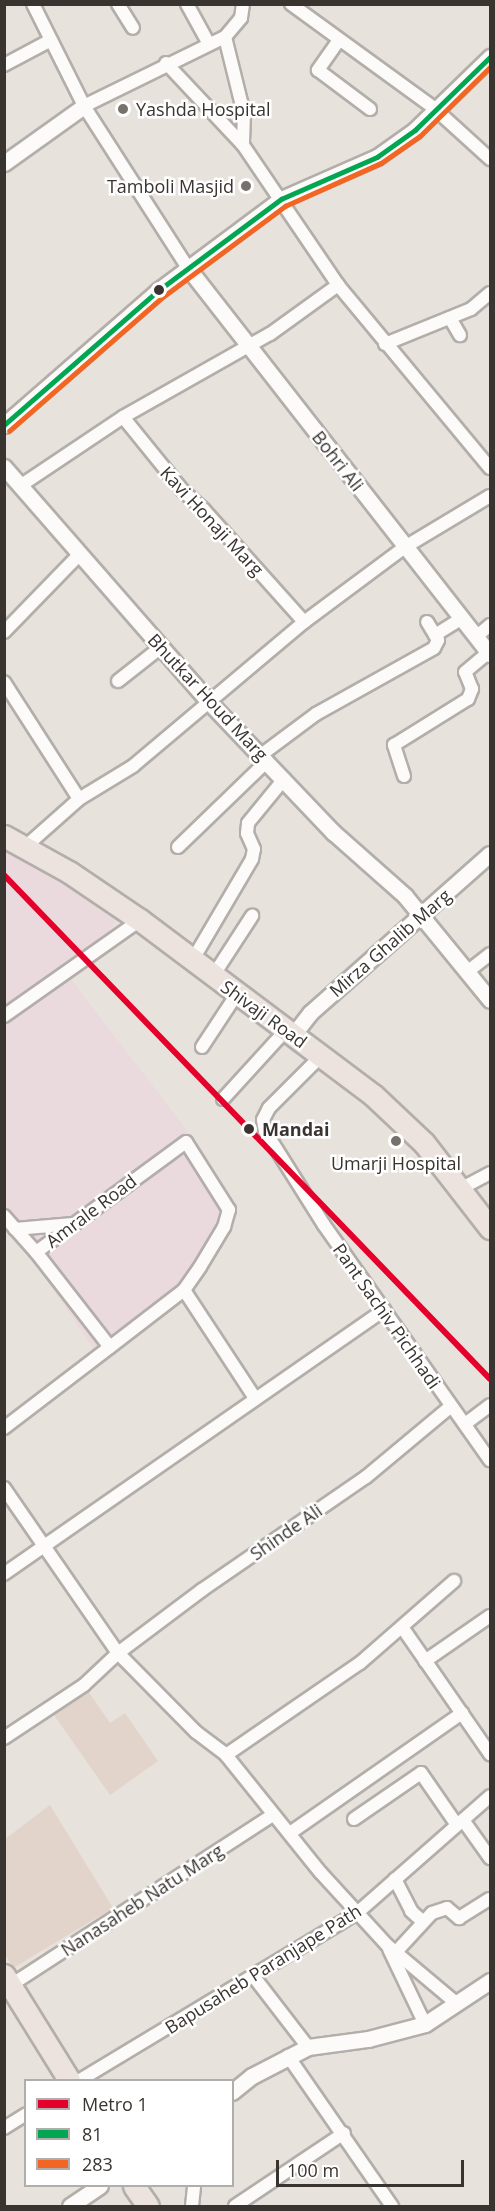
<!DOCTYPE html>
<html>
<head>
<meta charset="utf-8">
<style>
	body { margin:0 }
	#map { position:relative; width:495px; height:2211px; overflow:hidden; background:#e8e2dc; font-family:"Open Sans",sans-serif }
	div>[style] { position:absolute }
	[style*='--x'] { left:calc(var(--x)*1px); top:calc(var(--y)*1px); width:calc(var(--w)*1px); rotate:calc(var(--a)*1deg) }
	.commercial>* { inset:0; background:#eadadd }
	.education>* { inset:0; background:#e3d4cb }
	.roads { filter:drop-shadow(2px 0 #b3aea9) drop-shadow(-2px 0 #b3aea9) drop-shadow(0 2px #b3aea9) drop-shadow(0 -2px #b3aea9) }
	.minor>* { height:12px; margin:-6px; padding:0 6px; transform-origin:6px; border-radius:6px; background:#fcfbfa }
	.tertiary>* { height:15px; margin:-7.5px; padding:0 7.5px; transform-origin:7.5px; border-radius:7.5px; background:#fcfbfa }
	.trunk>* { height:21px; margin:-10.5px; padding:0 10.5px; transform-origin:10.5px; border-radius:10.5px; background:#ece2de }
	.bus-1>* { height:4.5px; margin:-2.25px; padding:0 2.25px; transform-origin:2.25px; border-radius:2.25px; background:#00a651 }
	.bus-2>* { height:4.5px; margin:-2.25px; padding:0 2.25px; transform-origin:2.25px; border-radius:2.25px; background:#f26522 }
	.metro-1>* { height:6px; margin:-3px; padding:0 3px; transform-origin:3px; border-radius:3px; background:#e4002b }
	.dots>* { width:16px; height:16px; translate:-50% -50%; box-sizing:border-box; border:3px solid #fff; border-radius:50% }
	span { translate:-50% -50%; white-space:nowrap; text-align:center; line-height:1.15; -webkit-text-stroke:5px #fff; paint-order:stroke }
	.poi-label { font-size:18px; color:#393430 }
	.left { translate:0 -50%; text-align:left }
	.right { translate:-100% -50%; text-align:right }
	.street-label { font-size:18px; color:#393430 }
	.stop-label { font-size:18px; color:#393430; font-weight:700 }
	.frame { position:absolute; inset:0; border:6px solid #393430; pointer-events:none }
	.legend { position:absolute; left:24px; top:2079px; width:210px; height:108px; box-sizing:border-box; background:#fff; border:2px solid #b0aeac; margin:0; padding:8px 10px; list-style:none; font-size:18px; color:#393430 }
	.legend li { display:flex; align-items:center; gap:12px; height:30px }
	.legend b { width:30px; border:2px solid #b0aeac }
	.scale { position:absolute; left:276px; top:2160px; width:188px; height:27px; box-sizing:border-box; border:3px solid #393430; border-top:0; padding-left:8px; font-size:18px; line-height:21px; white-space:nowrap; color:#393430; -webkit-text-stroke:4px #fff; paint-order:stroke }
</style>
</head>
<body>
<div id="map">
	<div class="commercial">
		<i style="clip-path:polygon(4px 844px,119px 914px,101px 946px,4px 1010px)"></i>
		<i style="clip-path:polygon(70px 978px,205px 1154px,237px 1213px,210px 1263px,170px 1310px,101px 1360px,31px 1257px,5px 1227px,4px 1025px)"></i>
	</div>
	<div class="education">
		<i style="clip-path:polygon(88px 1691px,110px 1723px,125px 1713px,158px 1761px,110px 1795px,54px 1715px)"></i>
		<i style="clip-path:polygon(50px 1805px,113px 1908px,13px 1968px,5px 1954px,5px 1839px)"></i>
	</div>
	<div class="roads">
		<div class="minor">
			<i style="--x:33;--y:4;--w:114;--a:63.4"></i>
			<i style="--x:84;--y:106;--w:193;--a:57.3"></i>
			<i style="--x:118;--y:4;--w:28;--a:58"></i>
			<i style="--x:187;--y:4;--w:46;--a:61.2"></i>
			<i style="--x:291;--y:4;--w:177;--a:36"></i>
			<i style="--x:434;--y:108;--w:76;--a:42.3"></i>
			<i style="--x:225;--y:37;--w:79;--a:76.1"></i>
			<i style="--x:244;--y:114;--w:31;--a:92"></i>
			<i style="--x:339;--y:40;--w:37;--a:125"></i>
			<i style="--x:318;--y:70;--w:65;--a:36.9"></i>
			<i style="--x:166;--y:63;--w:112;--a:46.8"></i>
			<i style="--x:243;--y:145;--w:169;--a:55.8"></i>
			<i style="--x:338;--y:285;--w:238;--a:50.3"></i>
			<i style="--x:4;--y:65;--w:53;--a:-28"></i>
			<i style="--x:84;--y:106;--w:157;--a:-26.1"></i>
			<i style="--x:225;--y:37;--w:25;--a:-50"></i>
			<i style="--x:241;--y:18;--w:14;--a:-82"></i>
			<i style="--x:450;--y:318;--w:20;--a:60"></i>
			<i style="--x:385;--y:344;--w:93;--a:-22.1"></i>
			<i style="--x:471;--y:309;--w:25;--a:-40"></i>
			<i style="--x:123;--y:417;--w:95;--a:51"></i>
			<i style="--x:183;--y:491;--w:28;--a:42"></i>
			<i style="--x:204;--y:510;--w:150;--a:48.2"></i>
			<i style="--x:20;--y:486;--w:124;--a:-33.8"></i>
			<i style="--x:123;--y:417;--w:169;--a:-29.5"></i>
			<i style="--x:270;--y:334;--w:84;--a:-35.8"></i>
			<i style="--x:4;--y:632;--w:106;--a:-45.8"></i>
			<i style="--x:435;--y:635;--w:32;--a:-32"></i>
			<i style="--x:477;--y:636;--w:17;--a:-40"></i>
			<i style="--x:118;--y:681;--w:55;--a:-38.3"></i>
			<i style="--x:4;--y:682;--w:139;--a:57.3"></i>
			<i style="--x:261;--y:755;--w:69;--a:-36.7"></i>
			<i style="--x:316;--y:714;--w:135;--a:-29.2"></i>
			<i style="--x:434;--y:648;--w:9;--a:-63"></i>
			<i style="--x:438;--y:640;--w:21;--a:-121"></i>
			<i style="--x:404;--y:776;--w:33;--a:-108"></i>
			<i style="--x:394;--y:745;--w:87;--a:-31.9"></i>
			<i style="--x:468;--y:699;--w:11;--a:-68"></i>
			<i style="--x:472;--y:689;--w:18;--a:-112"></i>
			<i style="--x:465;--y:672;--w:31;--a:-40"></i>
			<i style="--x:25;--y:847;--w:72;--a:-41.6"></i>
			<i style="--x:79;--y:799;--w:63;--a:-31.4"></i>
			<i style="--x:133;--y:766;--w:224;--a:-40.1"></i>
			<i style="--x:304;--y:622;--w:126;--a:-36.6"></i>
			<i style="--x:405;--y:547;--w:99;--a:-31"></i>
			<i style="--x:178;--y:847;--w:124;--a:-44"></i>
			<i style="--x:192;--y:961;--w:118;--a:-59.5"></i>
			<i style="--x:252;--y:859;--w:10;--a:-79"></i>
			<i style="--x:254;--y:849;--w:17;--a:-114"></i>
			<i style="--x:247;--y:833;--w:10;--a:-84"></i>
			<i style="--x:248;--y:823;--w:57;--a:-50.7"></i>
			<i style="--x:467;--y:972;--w:29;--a:-38"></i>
			<i style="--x:213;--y:976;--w:72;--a:-57"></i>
			<i style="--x:4;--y:1016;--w:166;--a:-35.2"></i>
			<i style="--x:202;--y:1047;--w:64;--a:-56.6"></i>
			<i style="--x:321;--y:1056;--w:74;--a:135"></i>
			<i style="--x:269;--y:1108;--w:13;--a:117"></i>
			<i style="--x:263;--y:1120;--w:11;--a:80"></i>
			<i style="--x:265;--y:1131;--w:111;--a:57.9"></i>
			<i style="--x:324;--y:1225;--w:288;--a:54.8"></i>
			<i style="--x:223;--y:1099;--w:93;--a:-47.6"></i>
			<i style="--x:462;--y:1188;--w:32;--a:-28"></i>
			<i style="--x:4;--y:1216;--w:48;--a:48.4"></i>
			<i style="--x:15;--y:1229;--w:58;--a:-4.9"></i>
			<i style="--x:184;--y:1290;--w:129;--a:56.7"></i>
			<i style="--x:465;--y:1424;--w:31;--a:-37"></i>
			<i style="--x:4;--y:1428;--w:133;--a:-37.4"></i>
			<i style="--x:110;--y:1347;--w:93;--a:-37.6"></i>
			<i style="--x:184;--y:1290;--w:28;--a:-55"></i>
			<i style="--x:200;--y:1267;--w:47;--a:-59"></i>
			<i style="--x:224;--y:1227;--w:18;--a:-74"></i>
			<i style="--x:229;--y:1210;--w:80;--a:-122.3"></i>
			<i style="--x:186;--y:1142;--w:186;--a:143.7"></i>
			<i style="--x:36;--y:1252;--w:120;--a:52.1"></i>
			<i style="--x:4;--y:1488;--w:201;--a:55.4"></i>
			<i style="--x:118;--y:1653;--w:111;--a:45.4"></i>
			<i style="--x:196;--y:1732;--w:38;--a:37"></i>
			<i style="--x:226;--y:1755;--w:151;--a:51.2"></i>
			<i style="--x:321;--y:1873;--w:98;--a:47.5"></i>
			<i style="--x:387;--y:1945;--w:90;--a:40"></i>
			<i style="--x:4;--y:1574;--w:463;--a:-34.8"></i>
			<i style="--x:402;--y:1627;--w:155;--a:55.3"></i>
			<i style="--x:425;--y:1661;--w:79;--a:-34.7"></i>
			<i style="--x:4;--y:1738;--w:96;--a:-33.5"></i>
			<i style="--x:84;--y:1685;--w:47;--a:-43.3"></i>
			<i style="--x:118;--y:1653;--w:105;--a:-36.9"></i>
			<i style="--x:202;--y:1590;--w:199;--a:-34.6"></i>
			<i style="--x:366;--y:1477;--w:109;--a:-39.8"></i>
			<i style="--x:226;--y:1755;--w:163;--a:-34.5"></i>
			<i style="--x:360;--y:1663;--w:125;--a:-41.1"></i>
			<i style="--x:354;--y:1819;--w:81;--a:-34.5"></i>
			<i style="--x:421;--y:1773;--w:63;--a:55.3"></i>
			<i style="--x:463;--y:1820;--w:47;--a:54.6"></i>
			<i style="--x:290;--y:1833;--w:210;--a:-34.9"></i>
			<i style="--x:395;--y:1879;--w:36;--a:63"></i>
			<i style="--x:411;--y:1911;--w:15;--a:42"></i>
			<i style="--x:389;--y:1949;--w:83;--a:64.4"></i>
			<i style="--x:396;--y:1952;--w:53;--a:-47.3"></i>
			<i style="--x:432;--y:1913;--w:16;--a:-18"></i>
			<i style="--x:447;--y:1908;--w:16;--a:40"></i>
			<i style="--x:459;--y:1918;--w:36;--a:-32"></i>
			<i style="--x:254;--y:1977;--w:88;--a:52.4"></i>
			<i style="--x:11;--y:1985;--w:312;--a:-33"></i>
			<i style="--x:288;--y:2056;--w:183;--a:55.3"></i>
			<i style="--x:80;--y:2080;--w:323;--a:-31.1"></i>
			<i style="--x:357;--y:1913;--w:177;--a:-41.3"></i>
			<i style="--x:4;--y:2128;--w:26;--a:-32"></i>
			<i style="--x:192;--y:2206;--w:20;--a:-84"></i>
			<i style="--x:235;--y:2206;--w:131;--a:-33.8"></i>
		</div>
		<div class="tertiary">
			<i style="--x:4;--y:163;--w:98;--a:-35.5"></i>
			<i style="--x:188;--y:268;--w:490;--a:52"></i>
			<i style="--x:4;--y:425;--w:206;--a:-41.1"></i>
			<i style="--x:159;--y:290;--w:152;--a:-36.7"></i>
			<i style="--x:281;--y:199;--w:105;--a:-23.6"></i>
			<i style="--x:377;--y:157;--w:47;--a:-35.4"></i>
			<i style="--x:415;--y:130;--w:105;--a:-44.2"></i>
			<i style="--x:4;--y:467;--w:312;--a:48.9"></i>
			<i style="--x:209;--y:702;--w:180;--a:46.4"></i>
			<i style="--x:333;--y:832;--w:96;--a:41.6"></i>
			<i style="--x:405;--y:896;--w:134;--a:50.7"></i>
			<i style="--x:293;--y:1035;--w:28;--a:-52"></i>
			<i style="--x:310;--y:1013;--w:240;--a:-41.5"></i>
			<i style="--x:232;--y:2092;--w:26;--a:-39"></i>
			<i style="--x:252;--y:2076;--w:63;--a:-27.4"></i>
			<i style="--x:308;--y:2047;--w:61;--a:-7.6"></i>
			<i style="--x:368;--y:2039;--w:59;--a:-14.7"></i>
			<i style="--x:425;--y:2024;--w:78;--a:-33.5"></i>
			<i style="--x:70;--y:2206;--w:36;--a:-34"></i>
		</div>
		<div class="trunk">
			<i style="--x:4;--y:836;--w:74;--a:29"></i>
			<i style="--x:69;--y:872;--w:86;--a:34.1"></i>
			<i style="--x:140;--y:920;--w:291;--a:36.9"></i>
			<i style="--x:373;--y:1095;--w:70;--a:43.3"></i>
			<i style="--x:424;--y:1143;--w:108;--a:52.2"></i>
			<i style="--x:4;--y:1975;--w:123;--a:58.2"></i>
			<i style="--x:134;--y:2186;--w:24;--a:55"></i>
		</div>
	</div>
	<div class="bus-1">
		<i style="--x:4;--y:425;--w:206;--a:-41.1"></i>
		<i style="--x:159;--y:290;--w:152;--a:-36.7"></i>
		<i style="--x:281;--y:199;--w:105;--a:-23.6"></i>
		<i style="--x:377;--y:157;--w:47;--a:-35.4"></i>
		<i style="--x:415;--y:130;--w:105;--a:-44.2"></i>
	</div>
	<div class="bus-2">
		<i style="--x:9;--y:431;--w:206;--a:-41.1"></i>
		<i style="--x:164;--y:296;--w:151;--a:-36.6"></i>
		<i style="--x:285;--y:206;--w:105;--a:-24.1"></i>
		<i style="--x:381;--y:163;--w:47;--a:-34.7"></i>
		<i style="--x:420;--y:136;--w:98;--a:-44.6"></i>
	</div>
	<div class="metro-1">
		<i style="--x:4;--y:875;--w:700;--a:46.04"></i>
	</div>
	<div class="dots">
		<i style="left:123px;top:109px;background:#76716c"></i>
		<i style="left:246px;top:186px;background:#76716c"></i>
		<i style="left:159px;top:290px;background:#393430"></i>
		<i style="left:249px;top:1129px;background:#393430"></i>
		<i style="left:396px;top:1141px;background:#76716c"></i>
	</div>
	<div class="poi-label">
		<span class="left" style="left:136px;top:109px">Yashda Hospital</span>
		<span class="right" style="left:234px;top:186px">Tamboli Masjid</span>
		<span style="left:396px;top:1163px">Umarji Hospital</span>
	</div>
	<div class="street-label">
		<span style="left:338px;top:461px;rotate:52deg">Bohri Ali</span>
		<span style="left:212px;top:521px;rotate:47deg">Kavi Honaji Marg</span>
		<span style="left:208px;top:697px;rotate:47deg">Bhutkar Houd Marg</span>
		<span style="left:390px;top:943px;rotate:-41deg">Mirza Ghalib Marg</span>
		<span style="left:264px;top:1014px;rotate:36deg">Shivaji Road</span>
		<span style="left:91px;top:1211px;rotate:-37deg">Amrale Road</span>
		<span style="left:387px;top:1316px;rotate:55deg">Pant Sachiv Pichhadi</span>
		<span style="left:286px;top:1532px;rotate:-35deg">Shinde Ali</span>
		<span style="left:142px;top:1900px;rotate:-33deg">Nanasaheb Natu Marg</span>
		<span style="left:263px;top:1969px;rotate:-32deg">Bapusaheb Paranjape Path</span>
	</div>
	<div class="stop-label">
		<span class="left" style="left:262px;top:1129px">Mandai</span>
	</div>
	<div class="frame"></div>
	<ul class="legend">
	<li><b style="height:8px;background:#e4002b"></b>Metro 1</li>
	<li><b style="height:8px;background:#00a651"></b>81</li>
	<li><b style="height:8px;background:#f26522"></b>283</li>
	</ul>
	<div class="scale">100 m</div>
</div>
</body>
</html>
